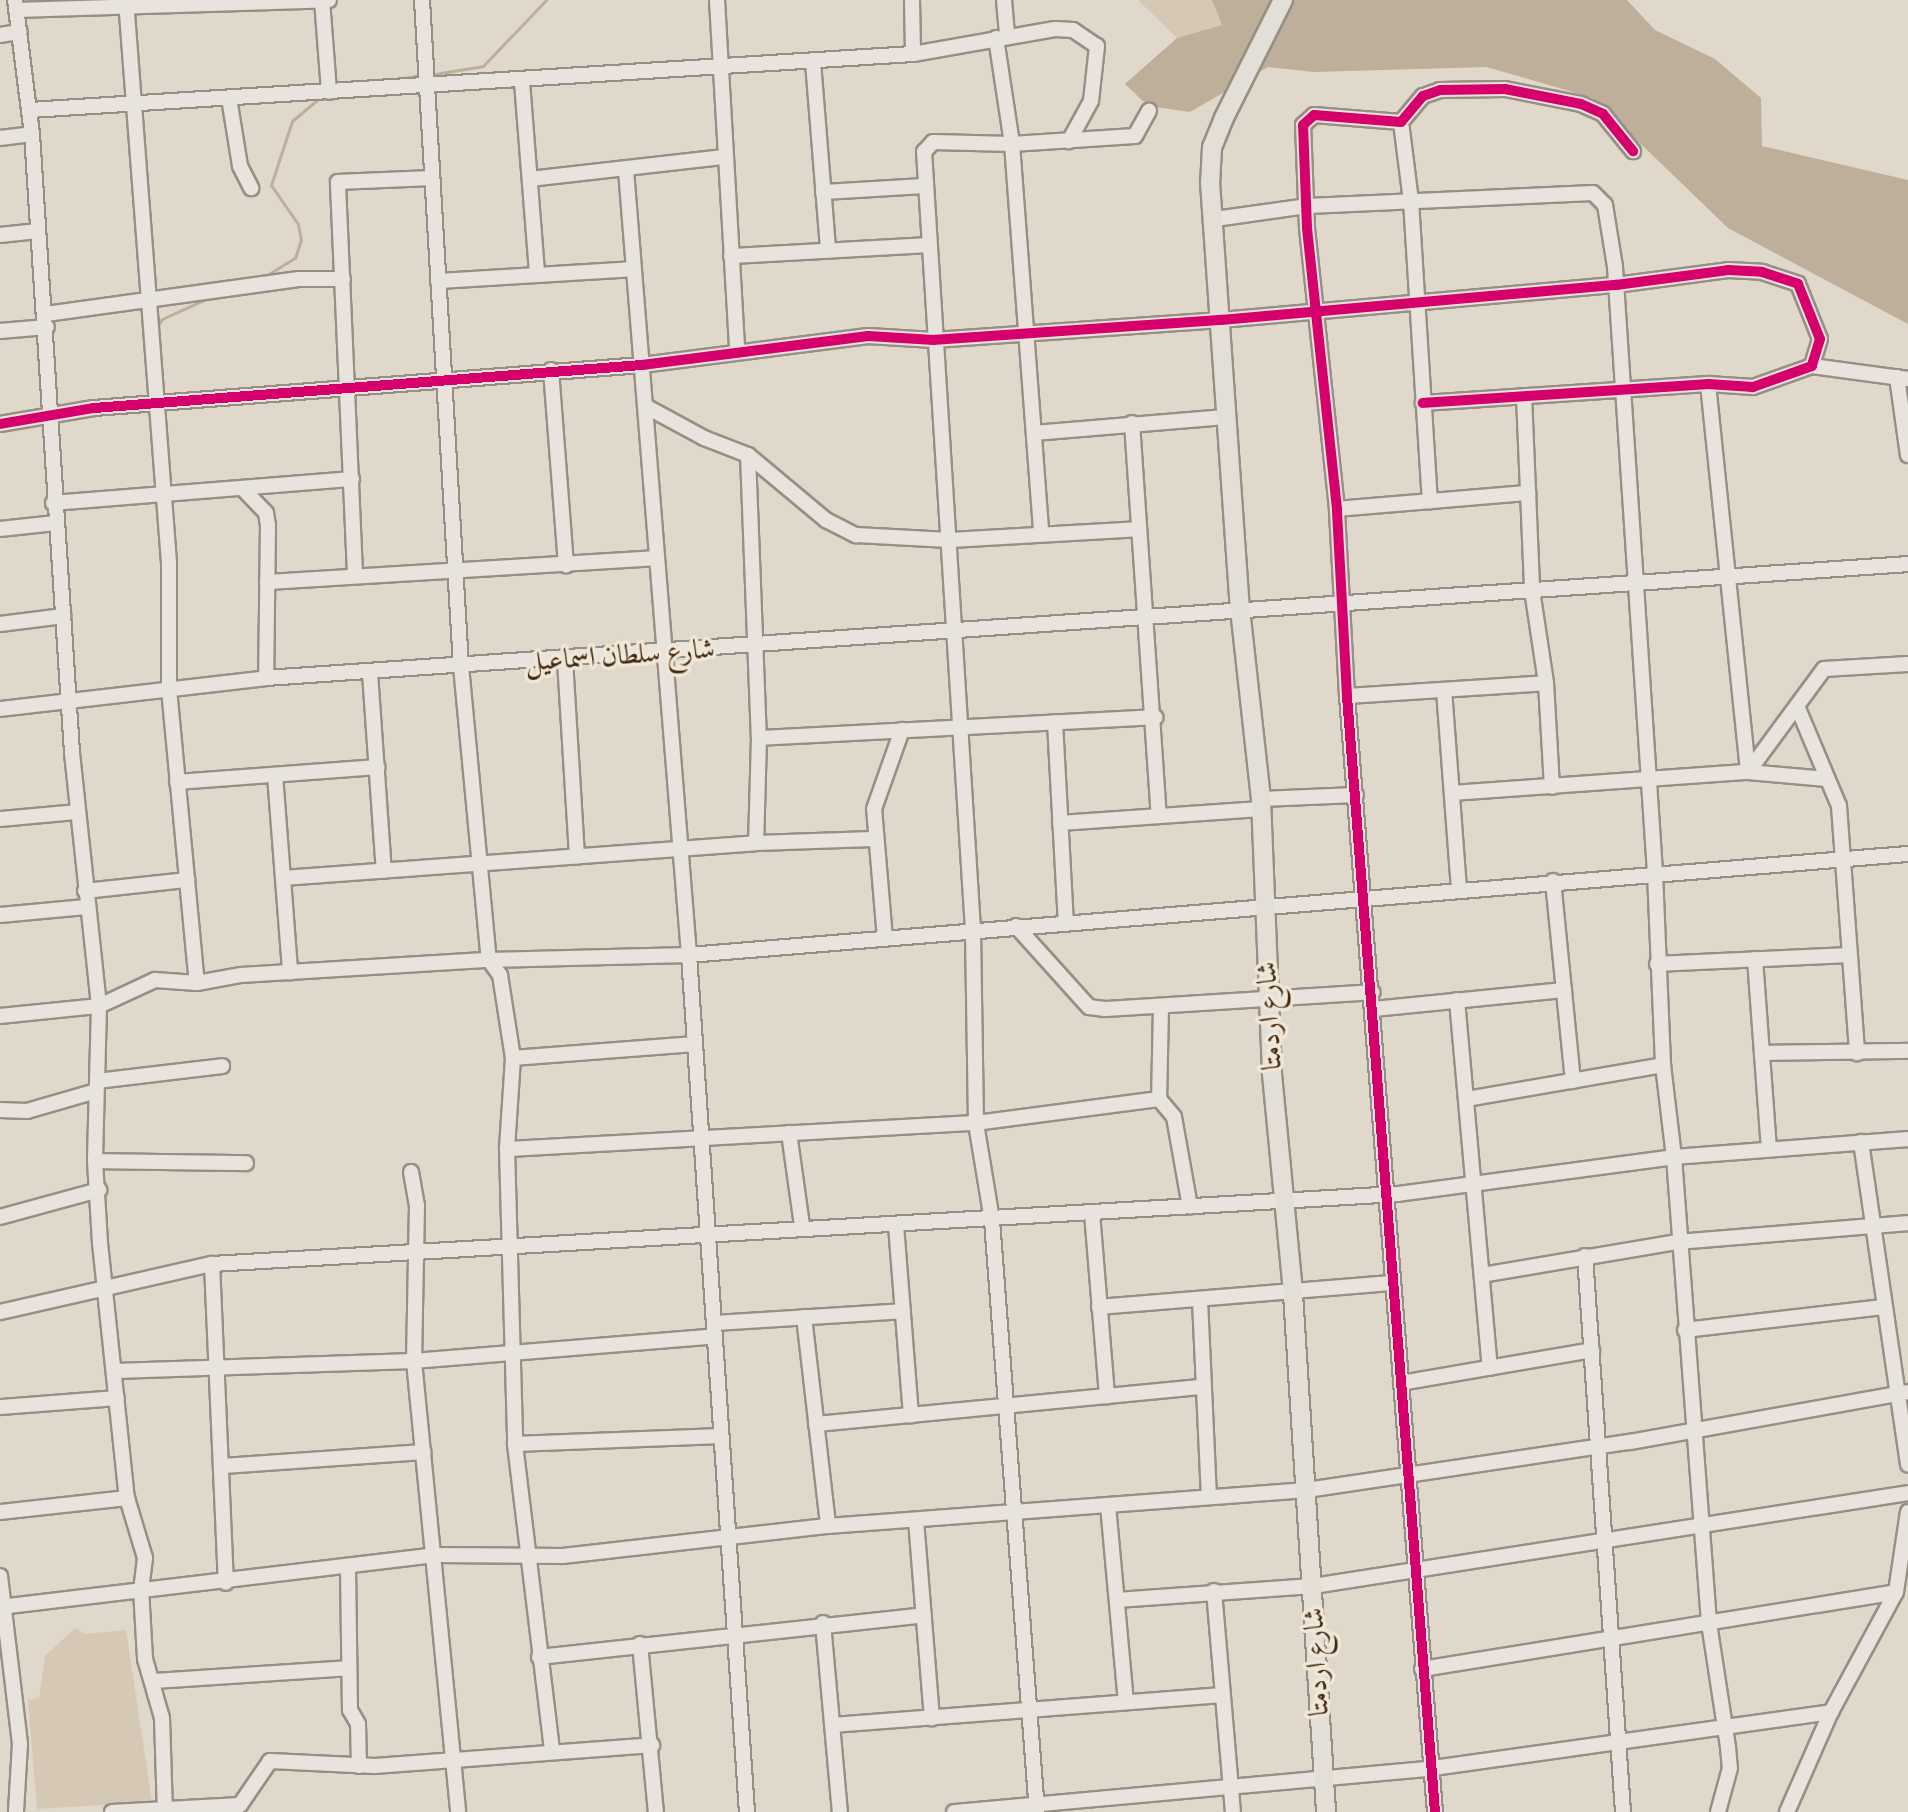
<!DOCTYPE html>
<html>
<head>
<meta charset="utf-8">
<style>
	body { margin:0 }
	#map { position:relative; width:1908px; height:1812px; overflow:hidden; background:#e0d8cb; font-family:"IM FELL DW Pica",Amiri,serif }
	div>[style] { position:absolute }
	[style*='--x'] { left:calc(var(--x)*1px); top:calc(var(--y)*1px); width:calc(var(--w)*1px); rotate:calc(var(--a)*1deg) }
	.green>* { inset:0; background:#d5c9b6 }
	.water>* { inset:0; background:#beaf9b }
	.stream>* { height:3px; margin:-1.5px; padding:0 1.5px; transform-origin:1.5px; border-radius:1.5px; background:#beaf9b }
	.roads { filter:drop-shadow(2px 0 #978f85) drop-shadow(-2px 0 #978f85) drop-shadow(0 2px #978f85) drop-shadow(0 -2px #978f85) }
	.minor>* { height:14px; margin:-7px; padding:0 7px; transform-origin:7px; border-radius:7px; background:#e8e3dc }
	.major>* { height:18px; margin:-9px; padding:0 9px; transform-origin:9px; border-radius:9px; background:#e3dfd7 }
	.cycleway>* { height:10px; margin:-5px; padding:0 5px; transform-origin:5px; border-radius:5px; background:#d6006c }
	span { translate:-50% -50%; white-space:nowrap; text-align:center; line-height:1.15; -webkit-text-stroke:7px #f1e7d7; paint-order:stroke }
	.street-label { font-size:28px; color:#402812 }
</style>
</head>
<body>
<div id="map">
	<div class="green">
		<i style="clip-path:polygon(1138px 0,1212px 0,1223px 25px,1177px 38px)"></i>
		<i style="clip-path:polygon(75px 1628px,85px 1634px,126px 1630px,152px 1802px,37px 1809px,28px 1700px,39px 1698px,45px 1656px)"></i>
	</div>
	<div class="water">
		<i style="clip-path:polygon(1212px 0,1627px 0,1655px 30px,1715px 59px,1761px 98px,1762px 146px,1908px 180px,1908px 324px,1728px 228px,1593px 98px,1487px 67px,1314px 72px,1268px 67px,1190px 112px,1148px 106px,1125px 84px,1177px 38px,1222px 25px)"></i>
	</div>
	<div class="stream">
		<i style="--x:429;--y:75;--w:55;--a:-9.5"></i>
		<i style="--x:483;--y:66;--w:91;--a:-46.3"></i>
		<i style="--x:378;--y:82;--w:45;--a:-9"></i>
		<i style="--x:264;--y:277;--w:36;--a:-32"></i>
		<i style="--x:295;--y:258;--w:19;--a:-72"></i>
		<i style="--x:301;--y:240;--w:16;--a:-101"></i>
		<i style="--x:298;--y:224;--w:47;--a:-124.7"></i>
		<i style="--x:271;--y:185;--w:67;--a:-71.8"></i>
		<i style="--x:292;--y:121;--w:38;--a:-40"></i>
		<i style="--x:157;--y:327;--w:9;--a:-58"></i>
		<i style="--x:162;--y:319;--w:51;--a:-24.5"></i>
	</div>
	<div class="roads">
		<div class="minor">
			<i style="--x:15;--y:0;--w:135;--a:82.8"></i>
			<i style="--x:32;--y:134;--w:620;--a:86.3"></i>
			<i style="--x:72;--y:753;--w:254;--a:83.9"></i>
			<i style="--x:99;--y:1006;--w:155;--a:91.5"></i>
			<i style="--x:95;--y:1161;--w:82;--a:86.5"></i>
			<i style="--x:100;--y:1243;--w:256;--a:84"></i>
			<i style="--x:127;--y:1498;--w:63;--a:73.3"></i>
			<i style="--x:145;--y:1558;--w:31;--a:97"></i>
			<i style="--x:141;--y:1589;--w:70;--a:86.7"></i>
			<i style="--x:145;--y:1659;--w:61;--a:73.9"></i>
			<i style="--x:162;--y:1718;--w:94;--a:88.2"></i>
			<i style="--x:126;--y:0;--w:565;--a:85.63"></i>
			<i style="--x:169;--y:563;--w:126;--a:90"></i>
			<i style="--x:169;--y:689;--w:295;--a:84.6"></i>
			<i style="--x:322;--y:0;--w:92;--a:85.6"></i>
			<i style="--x:422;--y:0;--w:667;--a:86.65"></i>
			<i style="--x:461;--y:666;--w:295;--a:84.6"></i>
			<i style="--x:489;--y:960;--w:19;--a:54"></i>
			<i style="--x:500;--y:975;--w:84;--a:81.1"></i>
			<i style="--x:513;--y:1058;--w:91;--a:93.8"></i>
			<i style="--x:507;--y:1149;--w:295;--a:88.4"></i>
			<i style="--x:515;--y:1444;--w:308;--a:83.1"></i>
			<i style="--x:717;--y:0;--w:352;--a:86.7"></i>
			<i style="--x:912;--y:0;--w:54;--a:88.9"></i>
			<i style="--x:1004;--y:0;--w:35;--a:85"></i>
			<i style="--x:16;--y:10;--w:313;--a:-1.8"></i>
			<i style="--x:0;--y:35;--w:20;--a:-9"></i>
			<i style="--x:996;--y:38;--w:107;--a:81.4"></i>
			<i style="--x:1012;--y:144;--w:389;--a:85.7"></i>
			<i style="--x:813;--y:62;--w:189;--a:85.4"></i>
			<i style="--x:522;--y:82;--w:193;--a:85.5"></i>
			<i style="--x:229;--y:98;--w:69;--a:80.8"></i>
			<i style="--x:240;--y:166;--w:25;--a:63"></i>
			<i style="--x:30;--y:110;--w:885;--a:-3.63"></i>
			<i style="--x:913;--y:54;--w:144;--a:-10"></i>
			<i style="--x:1055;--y:29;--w:18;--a:3"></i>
			<i style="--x:1073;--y:30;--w:29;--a:34"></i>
			<i style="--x:1097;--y:46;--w:55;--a:96.2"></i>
			<i style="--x:1091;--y:101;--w:46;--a:118.8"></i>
			<i style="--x:1401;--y:122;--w:80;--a:82.8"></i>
			<i style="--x:1411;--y:201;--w:301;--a:86.4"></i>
			<i style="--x:0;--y:138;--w:32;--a:-7"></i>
			<i style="--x:626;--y:170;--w:788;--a:85.41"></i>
			<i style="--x:689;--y:955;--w:859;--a:86.13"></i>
			<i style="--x:530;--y:179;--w:193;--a:-6.5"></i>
			<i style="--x:823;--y:192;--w:102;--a:-3.4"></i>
			<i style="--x:1215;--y:219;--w:94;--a:-8"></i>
			<i style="--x:1308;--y:206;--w:285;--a:-2.6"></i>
			<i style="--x:1593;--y:193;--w:17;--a:45"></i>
			<i style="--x:1605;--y:205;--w:63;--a:80.8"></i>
			<i style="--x:1615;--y:267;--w:607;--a:86.22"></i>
			<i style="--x:1655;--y:873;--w:192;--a:87.6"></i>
			<i style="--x:1663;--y:1065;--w:93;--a:83.2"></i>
			<i style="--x:1674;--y:1157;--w:467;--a:85.7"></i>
			<i style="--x:1709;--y:1623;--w:125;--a:81.3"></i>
			<i style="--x:1728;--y:1747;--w:21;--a:85"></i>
			<i style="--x:1730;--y:1768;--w:46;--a:105.3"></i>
			<i style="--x:0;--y:235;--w:38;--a:-6"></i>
			<i style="--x:731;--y:256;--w:196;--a:-3.2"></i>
			<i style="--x:438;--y:281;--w:195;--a:-3.5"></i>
			<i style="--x:46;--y:314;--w:255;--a:-7.9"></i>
			<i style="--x:299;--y:279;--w:44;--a:0"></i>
			<i style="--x:0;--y:331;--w:47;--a:-4.9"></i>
			<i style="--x:1812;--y:366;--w:97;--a:7.7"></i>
			<i style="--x:551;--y:370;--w:196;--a:85.6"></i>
			<i style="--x:1897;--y:377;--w:79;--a:82"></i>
			<i style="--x:1708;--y:384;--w:390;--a:84.1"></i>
			<i style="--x:1748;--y:772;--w:79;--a:5.1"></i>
			<i style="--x:1524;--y:396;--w:194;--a:87.6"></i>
			<i style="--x:1532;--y:590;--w:94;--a:81.4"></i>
			<i style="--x:1546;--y:683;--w:104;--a:86.7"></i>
			<i style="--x:645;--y:406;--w:67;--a:28.5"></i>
			<i style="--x:704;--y:438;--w:47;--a:21.1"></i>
			<i style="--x:748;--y:455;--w:102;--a:39.8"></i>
			<i style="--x:826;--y:520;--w:34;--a:27"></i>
			<i style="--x:856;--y:535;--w:93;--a:3.1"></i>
			<i style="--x:949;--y:540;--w:190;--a:-3.3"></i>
			<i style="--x:1132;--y:423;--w:394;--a:86.1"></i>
			<i style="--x:0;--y:424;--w:95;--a:-9.7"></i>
			<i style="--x:94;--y:408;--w:550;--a:-4.49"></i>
			<i style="--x:642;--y:365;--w:228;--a:-7.3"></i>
			<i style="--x:868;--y:336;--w:66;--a:3.5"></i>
			<i style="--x:934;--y:340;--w:288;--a:-4"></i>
			<i style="--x:1221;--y:320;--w:397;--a:-5.1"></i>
			<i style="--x:1616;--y:285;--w:113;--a:-7.6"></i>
			<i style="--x:1728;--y:270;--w:34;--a:3"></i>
			<i style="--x:1762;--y:272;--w:38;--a:18"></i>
			<i style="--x:1798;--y:284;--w:59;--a:68.2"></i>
			<i style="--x:1820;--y:339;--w:28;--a:107"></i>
			<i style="--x:1812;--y:366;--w:63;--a:160.4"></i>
			<i style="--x:1753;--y:387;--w:45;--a:-176.2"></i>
			<i style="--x:1708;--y:384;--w:286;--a:176.2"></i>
			<i style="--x:1035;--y:433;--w:193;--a:-4.8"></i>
			<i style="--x:748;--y:455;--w:283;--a:87.8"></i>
			<i style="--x:759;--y:738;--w:105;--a:91.6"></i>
			<i style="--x:243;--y:489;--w:33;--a:46"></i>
			<i style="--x:266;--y:513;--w:12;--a:81"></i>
			<i style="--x:268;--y:525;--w:153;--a:90.7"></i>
			<i style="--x:53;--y:503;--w:300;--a:-4.6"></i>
			<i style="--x:1337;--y:509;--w:192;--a:-4.8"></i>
			<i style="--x:0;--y:529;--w:56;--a:-6.1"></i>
			<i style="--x:355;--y:574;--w:392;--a:-92.5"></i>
			<i style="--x:338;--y:182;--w:93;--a:-2.5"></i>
			<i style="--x:267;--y:582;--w:389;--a:-3.5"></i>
			<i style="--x:0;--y:624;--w:64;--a:-7.2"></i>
			<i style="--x:565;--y:660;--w:197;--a:86.5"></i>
			<i style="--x:370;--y:673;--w:198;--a:86"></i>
			<i style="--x:1444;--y:690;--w:200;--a:85.7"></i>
			<i style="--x:1347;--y:696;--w:199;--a:-3.7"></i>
			<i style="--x:1797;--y:706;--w:108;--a:67.2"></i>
			<i style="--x:1839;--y:806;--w:248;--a:85.8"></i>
			<i style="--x:0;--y:709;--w:268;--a:-6.6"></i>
			<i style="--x:266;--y:678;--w:1646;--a:-3.97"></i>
			<i style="--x:1055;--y:722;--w:200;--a:86.9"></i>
			<i style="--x:759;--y:738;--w:397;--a:-3"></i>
			<i style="--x:275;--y:775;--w:198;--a:85.6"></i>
			<i style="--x:177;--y:782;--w:201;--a:-4.3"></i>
			<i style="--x:1452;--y:793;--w:297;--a:-4.1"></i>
			<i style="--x:1748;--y:772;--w:128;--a:-53.6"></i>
			<i style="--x:1824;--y:669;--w:84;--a:-3.4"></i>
			<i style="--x:1261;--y:799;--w:95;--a:-2.4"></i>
			<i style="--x:0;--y:819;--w:77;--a:-5.2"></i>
			<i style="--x:1060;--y:823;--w:201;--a:-4"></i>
			<i style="--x:283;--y:878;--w:474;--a:-4.2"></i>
			<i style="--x:756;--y:843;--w:117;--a:-2"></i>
			<i style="--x:1553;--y:881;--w:201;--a:84.3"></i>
			<i style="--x:85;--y:891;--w:103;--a:-6.2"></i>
			<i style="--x:0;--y:915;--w:86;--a:-5.3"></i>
			<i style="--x:1016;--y:926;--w:109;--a:48"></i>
			<i style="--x:1089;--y:1007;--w:16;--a:7"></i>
			<i style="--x:1105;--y:1009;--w:268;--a:-3.6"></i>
			<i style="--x:885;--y:939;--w:130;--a:-94.8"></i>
			<i style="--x:874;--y:809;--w:84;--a:-70.5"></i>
			<i style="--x:1755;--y:959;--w:191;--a:85.8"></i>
			<i style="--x:1657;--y:964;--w:191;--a:-2.7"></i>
			<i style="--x:1457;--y:1000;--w:369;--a:84.9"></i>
			<i style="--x:1161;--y:1007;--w:92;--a:91.2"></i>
			<i style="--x:1159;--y:1099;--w:23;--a:50"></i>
			<i style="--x:1174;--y:1117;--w:91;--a:79.9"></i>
			<i style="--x:1373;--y:1009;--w:192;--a:-5.7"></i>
			<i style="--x:0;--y:1016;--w:100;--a:-5.8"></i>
			<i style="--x:99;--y:1006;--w:62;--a:-24.9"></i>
			<i style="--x:155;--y:980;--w:42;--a:4.1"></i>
			<i style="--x:197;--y:983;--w:45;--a:-10.3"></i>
			<i style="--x:241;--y:975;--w:248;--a:-3.5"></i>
			<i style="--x:489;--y:960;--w:200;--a:-1.4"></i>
			<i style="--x:689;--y:955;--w:1223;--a:-4.74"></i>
			<i style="--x:1762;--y:1053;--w:146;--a:-0.8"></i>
			<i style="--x:513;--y:1058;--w:182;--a:-4.4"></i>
			<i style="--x:97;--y:1081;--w:126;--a:-6.8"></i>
			<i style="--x:1467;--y:1099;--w:199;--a:-9.8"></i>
			<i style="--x:0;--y:1110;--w:27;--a:2"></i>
			<i style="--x:27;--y:1111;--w:72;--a:-16.2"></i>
			<i style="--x:789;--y:1133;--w:94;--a:82"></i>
			<i style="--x:1861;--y:1142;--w:326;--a:81.7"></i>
			<i style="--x:507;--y:1149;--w:470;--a:-3.2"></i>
			<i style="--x:976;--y:1123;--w:185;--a:-7.5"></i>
			<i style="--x:95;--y:1161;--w:151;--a:0.8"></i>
			<i style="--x:411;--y:1172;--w:34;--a:80"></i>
			<i style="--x:417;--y:1205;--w:156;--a:91.1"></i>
			<i style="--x:414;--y:1361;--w:453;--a:84.4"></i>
			<i style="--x:1092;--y:1213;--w:184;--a:85.3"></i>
			<i style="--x:0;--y:1217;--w:103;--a:-15.3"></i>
			<i style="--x:896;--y:1225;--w:191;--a:85.5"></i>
			<i style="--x:1585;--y:1256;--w:557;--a:86.09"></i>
			<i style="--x:212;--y:1264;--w:319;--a:87.5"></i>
			<i style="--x:1482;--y:1275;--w:199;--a:-9.6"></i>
			<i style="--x:1678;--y:1242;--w:231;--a:-4.7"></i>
			<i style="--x:1200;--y:1300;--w:197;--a:87.4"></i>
			<i style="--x:1099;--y:1307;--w:295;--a:-4.7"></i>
			<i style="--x:0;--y:1312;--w:217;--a:-12.8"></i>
			<i style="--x:212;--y:1264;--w:1188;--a:-3.38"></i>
			<i style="--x:1398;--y:1194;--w:278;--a:-7.6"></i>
			<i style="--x:1674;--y:1157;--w:235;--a:-4.4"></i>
			<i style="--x:804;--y:1317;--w:210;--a:83.4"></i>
			<i style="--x:714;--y:1323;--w:189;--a:-3.6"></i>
			<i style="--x:1685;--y:1330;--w:199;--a:-6.6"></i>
			<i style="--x:115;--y:1371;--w:299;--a:-1.9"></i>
			<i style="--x:414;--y:1361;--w:302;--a:-4.7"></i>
			<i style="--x:1401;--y:1383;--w:194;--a:-9.8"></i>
			<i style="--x:0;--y:1407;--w:117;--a:-4.4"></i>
			<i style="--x:816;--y:1424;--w:389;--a:-5.5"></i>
			<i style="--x:515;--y:1444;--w:206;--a:-2.2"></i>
			<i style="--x:223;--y:1466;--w:201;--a:-4"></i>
			<i style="--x:1108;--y:1505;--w:198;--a:84.8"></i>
			<i style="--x:0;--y:1512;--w:128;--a:-6.3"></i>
			<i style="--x:916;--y:1520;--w:199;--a:85.4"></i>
			<i style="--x:348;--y:1568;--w:142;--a:89.2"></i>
			<i style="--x:350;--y:1710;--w:16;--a:60"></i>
			<i style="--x:358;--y:1724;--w:42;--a:88.6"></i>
			<i style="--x:0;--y:1576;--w:169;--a:83.2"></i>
			<i style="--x:20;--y:1744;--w:68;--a:93.4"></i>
			<i style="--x:1214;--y:1591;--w:222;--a:85.1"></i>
			<i style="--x:1117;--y:1600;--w:196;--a:-4.1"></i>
			<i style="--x:1313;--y:1586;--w:602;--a:-8.88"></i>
			<i style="--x:0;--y:1607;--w:438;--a:-6.8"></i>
			<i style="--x:435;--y:1555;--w:128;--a:0.4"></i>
			<i style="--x:563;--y:1556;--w:267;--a:-6.5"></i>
			<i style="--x:828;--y:1526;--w:480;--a:-4.3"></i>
			<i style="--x:1307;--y:1490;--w:327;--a:-8.5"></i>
			<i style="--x:1630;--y:1442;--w:282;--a:-10.2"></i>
			<i style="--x:823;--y:1623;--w:190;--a:84.9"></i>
			<i style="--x:640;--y:1644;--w:169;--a:84.6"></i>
			<i style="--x:539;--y:1657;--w:387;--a:-6.2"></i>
			<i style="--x:1422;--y:1669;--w:480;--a:-9.2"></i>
			<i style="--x:154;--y:1681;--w:194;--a:-3.8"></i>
			<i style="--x:833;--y:1725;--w:390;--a:-4.4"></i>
			<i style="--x:112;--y:1812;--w:128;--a:-3.1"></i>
			<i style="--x:240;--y:1805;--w:53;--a:-55.7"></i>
			<i style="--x:270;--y:1761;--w:105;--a:2.7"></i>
			<i style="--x:375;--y:1766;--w:278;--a:-4.3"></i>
			<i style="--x:954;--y:1812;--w:481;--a:-5.2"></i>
			<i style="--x:1433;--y:1768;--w:402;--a:-8"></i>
			<i style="--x:1037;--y:1812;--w:594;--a:-94.35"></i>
			<i style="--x:992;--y:1220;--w:98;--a:-99.4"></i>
			<i style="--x:976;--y:1123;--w:193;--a:-90.9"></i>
			<i style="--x:973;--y:930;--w:780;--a:-93.6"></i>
			<i style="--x:924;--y:152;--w:13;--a:-48"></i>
			<i style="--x:933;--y:142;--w:79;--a:1.5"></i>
			<i style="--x:1012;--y:144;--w:123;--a:-3.7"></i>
			<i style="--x:1135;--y:136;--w:29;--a:-61"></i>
			<i style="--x:1435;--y:1812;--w:1119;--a:-94.51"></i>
			<i style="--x:1347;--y:696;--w:187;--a:-93.1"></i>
			<i style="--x:1337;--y:509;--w:283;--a:-96.1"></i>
			<i style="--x:1307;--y:228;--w:103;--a:-92.2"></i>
			<i style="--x:1303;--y:125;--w:15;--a:-42"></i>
			<i style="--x:1314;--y:115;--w:87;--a:4.6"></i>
			<i style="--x:1401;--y:122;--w:34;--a:-50"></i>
			<i style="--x:1423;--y:96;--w:18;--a:-19"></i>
			<i style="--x:1440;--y:90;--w:65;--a:-0.9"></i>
			<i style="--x:1505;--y:89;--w:77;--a:11.2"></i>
			<i style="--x:1581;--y:104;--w:24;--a:24"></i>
			<i style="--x:1603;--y:114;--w:48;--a:51"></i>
			<i style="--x:1787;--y:1812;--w:109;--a:-66.3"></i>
			<i style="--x:1831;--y:1712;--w:136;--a:-61.6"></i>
			<i style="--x:1896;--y:1592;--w:81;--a:-81.5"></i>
		</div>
		<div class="major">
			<i style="--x:1283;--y:0;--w:132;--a:116.6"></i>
			<i style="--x:1224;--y:118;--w:31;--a:112"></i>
			<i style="--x:1212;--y:147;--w:35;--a:93"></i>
			<i style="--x:1210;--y:182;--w:428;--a:86"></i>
			<i style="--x:1240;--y:609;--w:191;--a:83.7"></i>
			<i style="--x:1261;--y:799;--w:275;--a:87.7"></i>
			<i style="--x:1272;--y:1074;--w:221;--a:84.5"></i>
			<i style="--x:1293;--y:1294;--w:519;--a:86.35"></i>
		</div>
	</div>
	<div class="cycleway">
		<i style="--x:0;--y:424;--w:95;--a:-9.7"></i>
		<i style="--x:94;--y:408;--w:550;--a:-4.49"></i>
		<i style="--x:642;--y:365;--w:228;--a:-7.3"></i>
		<i style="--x:868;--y:336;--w:66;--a:3.5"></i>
		<i style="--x:934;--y:340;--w:288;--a:-4"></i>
		<i style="--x:1221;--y:320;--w:397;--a:-5.1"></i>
		<i style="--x:1616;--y:285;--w:113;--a:-7.6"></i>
		<i style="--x:1728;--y:270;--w:34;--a:3"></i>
		<i style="--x:1762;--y:272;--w:38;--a:18"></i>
		<i style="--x:1798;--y:284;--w:59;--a:68.2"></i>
		<i style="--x:1820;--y:339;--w:28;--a:107"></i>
		<i style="--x:1812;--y:366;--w:63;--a:160.4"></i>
		<i style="--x:1753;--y:387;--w:45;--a:-176.2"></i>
		<i style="--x:1708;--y:384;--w:286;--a:176.2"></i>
		<i style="--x:1435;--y:1812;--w:1119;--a:-94.51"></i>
		<i style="--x:1347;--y:696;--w:187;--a:-93.1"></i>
		<i style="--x:1337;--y:509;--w:283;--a:-96.1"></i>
		<i style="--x:1307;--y:228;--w:103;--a:-92.2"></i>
		<i style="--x:1303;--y:125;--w:15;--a:-42"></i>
		<i style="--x:1314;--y:115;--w:87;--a:4.6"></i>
		<i style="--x:1401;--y:122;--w:34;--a:-50"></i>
		<i style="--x:1423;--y:96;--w:18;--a:-19"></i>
		<i style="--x:1440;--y:90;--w:65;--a:-0.9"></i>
		<i style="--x:1505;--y:89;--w:77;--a:11.2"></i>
		<i style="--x:1581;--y:104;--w:24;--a:24"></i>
		<i style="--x:1603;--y:114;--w:48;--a:51"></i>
	</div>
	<div class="street-label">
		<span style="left:620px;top:656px;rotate:-4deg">شارع سلطان اسماعيل</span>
		<span style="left:1270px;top:1016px;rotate:-93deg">شارع اردمتا</span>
		<span style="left:1317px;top:1662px;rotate:-93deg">شارع اردمتا</span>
	</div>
</div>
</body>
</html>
